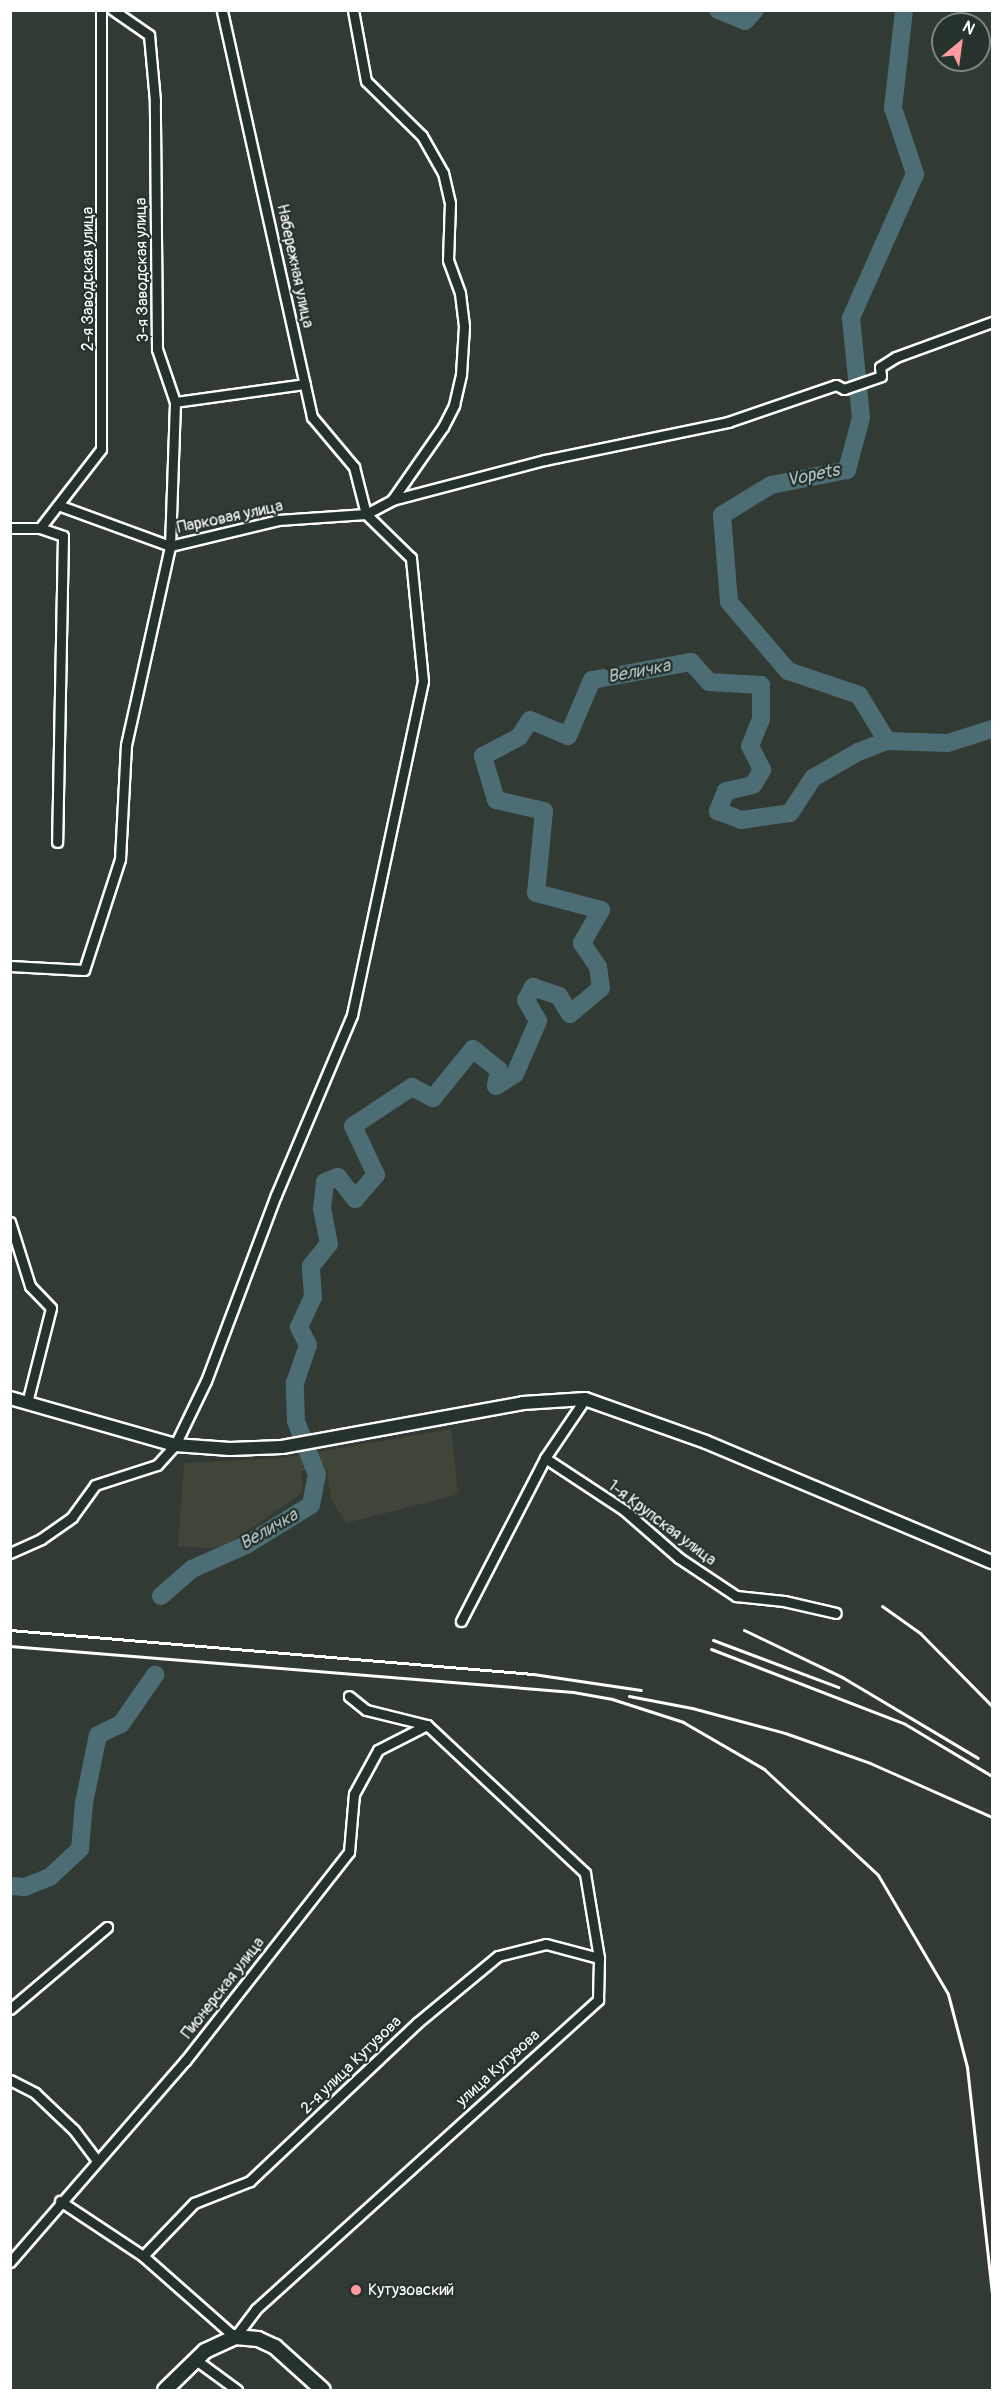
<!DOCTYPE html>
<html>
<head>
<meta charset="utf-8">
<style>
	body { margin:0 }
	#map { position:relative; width:1003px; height:2401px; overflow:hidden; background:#323b33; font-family:Pangolin,sans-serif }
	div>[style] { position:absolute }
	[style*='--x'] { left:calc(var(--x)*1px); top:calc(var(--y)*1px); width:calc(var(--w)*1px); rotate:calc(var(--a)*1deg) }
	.built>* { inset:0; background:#40453a }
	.river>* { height:18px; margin:-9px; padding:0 9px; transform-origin:9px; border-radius:9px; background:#4c6d73 }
	.roads { filter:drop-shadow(2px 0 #fff) drop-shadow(-2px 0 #fff) drop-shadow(0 2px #fff) drop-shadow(0 -2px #fff) }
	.street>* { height:9px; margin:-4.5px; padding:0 4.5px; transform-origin:4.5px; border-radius:4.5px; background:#26332d }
	.secondary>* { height:12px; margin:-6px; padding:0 6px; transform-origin:6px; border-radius:6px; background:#26332d }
	.primary>* { height:14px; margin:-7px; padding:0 7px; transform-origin:7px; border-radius:7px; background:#26332d }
	.rail>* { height:3px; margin:-1.5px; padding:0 1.5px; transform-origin:1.5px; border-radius:1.5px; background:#fff }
	.dots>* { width:16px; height:16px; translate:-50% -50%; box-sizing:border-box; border:3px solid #26332d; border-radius:50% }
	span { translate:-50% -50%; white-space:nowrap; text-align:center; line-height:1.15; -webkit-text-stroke:4.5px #26332d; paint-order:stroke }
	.street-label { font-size:16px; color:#fff }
	.poi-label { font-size:16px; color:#fff }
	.left { translate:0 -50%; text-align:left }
	.water-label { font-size:18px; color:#aebdc0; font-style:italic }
	.frame { position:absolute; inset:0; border:12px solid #fff; pointer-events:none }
	.north { position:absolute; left:931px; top:12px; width:60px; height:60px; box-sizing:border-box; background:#26332d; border:2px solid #7d8581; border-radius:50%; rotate:29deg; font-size:16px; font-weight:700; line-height:24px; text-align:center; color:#fff }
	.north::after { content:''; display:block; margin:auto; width:21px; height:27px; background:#ff9aa2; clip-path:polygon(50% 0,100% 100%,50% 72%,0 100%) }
</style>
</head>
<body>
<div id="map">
	<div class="built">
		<i style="clip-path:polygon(451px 1429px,458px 1493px,452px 1496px,346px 1523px,331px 1499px,327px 1469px,301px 1471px,303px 1492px,222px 1548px,178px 1547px,184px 1463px,283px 1458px)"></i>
	</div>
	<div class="river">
		<i style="--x:718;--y:10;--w:29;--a:22"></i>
		<i style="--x:745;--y:21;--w:15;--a:-48"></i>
		<i style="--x:904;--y:10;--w:99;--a:96.4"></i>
		<i style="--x:893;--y:108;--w:70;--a:71.6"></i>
		<i style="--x:915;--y:174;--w:158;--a:114"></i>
		<i style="--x:851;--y:318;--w:100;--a:84.3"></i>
		<i style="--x:861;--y:418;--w:54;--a:105.1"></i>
		<i style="--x:847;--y:470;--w:77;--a:168.8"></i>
		<i style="--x:771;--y:485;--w:57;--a:148.5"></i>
		<i style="--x:722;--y:515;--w:87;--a:85.4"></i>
		<i style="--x:729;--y:602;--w:91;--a:49.5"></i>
		<i style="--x:788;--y:671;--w:75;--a:18.7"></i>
		<i style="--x:859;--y:695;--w:54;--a:58.7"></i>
		<i style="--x:887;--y:741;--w:61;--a:1.9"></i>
		<i style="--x:948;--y:743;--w:46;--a:-17.7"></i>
		<i style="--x:161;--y:1596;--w:41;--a:-41.1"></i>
		<i style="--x:192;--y:1569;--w:59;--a:-24"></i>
		<i style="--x:246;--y:1545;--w:76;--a:-31.6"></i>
		<i style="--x:311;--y:1505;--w:31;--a:-79"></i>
		<i style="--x:317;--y:1475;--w:58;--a:-111.3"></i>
		<i style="--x:296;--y:1421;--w:38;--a:-92"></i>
		<i style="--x:295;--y:1383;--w:40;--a:-71.1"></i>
		<i style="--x:308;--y:1345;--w:20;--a:-117"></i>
		<i style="--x:299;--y:1327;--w:33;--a:-65"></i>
		<i style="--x:313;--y:1297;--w:31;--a:-94"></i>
		<i style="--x:311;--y:1266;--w:28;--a:-51"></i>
		<i style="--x:329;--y:1244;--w:37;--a:-101"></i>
		<i style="--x:322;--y:1208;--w:26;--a:-83"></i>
		<i style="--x:325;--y:1182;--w:14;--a:-21"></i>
		<i style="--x:338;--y:1177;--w:28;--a:52"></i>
		<i style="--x:355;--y:1199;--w:32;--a:-49"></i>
		<i style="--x:376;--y:1175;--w:54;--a:-115.1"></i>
		<i style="--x:353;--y:1126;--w:71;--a:-33.5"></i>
		<i style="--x:412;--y:1087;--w:24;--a:28"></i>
		<i style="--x:433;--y:1098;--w:63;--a:-50.8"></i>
		<i style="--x:473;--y:1049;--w:33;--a:39"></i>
		<i style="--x:499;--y:1070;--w:16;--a:101"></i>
		<i style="--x:496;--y:1086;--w:22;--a:-32"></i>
		<i style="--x:515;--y:1074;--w:58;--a:-66.5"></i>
		<i style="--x:538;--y:1021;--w:24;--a:-120"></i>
		<i style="--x:526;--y:1000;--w:15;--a:-62"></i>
		<i style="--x:533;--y:987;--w:28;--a:19"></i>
		<i style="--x:559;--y:996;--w:21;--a:59"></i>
		<i style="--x:570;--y:1014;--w:40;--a:-40"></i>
		<i style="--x:601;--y:988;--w:21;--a:-98"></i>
		<i style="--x:598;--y:967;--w:29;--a:-124"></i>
		<i style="--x:582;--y:943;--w:38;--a:-60"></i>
		<i style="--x:601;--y:910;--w:67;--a:-165.3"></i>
		<i style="--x:536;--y:893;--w:82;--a:-84.4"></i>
		<i style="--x:544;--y:811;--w:49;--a:-167.1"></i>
		<i style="--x:496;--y:800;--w:46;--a:-106.5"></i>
		<i style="--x:483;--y:756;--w:41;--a:-27.8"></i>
		<i style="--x:519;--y:737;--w:20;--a:-57"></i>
		<i style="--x:530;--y:720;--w:41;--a:22.8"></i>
		<i style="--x:568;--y:736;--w:61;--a:-66.8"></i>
		<i style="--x:592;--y:680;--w:101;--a:-10.3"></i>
		<i style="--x:691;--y:662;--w:27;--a:48"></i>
		<i style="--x:709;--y:682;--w:52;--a:3.3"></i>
		<i style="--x:761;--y:685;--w:34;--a:90"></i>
		<i style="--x:761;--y:719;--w:29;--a:112"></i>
		<i style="--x:750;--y:746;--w:27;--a:63"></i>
		<i style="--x:762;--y:770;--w:17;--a:121"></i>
		<i style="--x:753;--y:785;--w:28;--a:167"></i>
		<i style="--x:726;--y:791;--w:22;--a:112"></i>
		<i style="--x:718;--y:811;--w:25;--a:21"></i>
		<i style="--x:741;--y:820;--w:49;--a:-8.1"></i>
		<i style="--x:790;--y:813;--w:42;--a:-56.7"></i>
		<i style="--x:813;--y:778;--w:52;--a:-30"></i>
		<i style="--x:858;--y:752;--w:31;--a:-21"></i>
		<i style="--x:10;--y:1886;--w:15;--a:4"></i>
		<i style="--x:25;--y:1887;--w:27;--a:-22"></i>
		<i style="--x:50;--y:1877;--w:41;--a:-43"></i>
		<i style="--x:80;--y:1849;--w:46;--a:-85"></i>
		<i style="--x:84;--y:1803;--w:69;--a:-78.4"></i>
		<i style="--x:98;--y:1735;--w:25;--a:-26"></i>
		<i style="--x:121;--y:1724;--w:60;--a:-55.2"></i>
	</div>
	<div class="roads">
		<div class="street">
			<i style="--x:175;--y:402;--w:131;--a:-7.9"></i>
			<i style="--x:392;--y:500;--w:158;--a:-14.7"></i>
			<i style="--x:545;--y:460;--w:187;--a:-11.7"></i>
			<i style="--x:728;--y:422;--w:114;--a:-18.9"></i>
			<i style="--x:836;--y:385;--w:9;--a:27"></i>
			<i style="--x:844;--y:389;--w:39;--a:-19"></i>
			<i style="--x:881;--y:376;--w:9;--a:-96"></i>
			<i style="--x:880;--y:367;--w:19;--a:-32"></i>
			<i style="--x:896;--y:357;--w:102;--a:-20"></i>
			<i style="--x:58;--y:505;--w:119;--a:20.1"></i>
			<i style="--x:170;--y:546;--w:144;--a:-88"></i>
			<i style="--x:175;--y:402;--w:56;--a:-108.8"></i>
			<i style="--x:157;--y:349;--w:248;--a:-90.5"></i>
			<i style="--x:155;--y:101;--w:66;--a:-95.2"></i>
			<i style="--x:149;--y:35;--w:44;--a:-145.2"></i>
			<i style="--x:10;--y:528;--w:30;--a:0"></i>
			<i style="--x:40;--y:528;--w:100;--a:-52.3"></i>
			<i style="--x:101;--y:449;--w:439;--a:-90"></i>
			<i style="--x:40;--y:528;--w:24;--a:19"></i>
			<i style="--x:63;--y:536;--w:306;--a:91.1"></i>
			<i style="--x:10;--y:966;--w:74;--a:3.1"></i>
			<i style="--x:84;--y:970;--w:117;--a:-72"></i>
			<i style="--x:120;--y:859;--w:114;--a:-87"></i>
			<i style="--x:126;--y:745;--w:204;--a:-77.5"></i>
			<i style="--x:170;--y:546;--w:111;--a:-13.5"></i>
			<i style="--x:278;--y:520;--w:88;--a:-3.9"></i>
			<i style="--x:366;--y:514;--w:30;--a:-28"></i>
			<i style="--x:392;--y:500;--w:89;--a:-55.1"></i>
			<i style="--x:443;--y:427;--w:25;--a:-63"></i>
			<i style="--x:454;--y:405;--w:32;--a:-77"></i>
			<i style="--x:461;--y:374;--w:48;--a:-86.4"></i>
			<i style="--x:464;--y:326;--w:33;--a:-97"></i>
			<i style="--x:460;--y:293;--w:35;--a:-110"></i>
			<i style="--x:448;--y:260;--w:57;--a:-88"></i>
			<i style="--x:450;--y:203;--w:31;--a:-103"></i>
			<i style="--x:443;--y:173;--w:43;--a:-119.6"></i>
			<i style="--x:422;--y:136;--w:78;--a:-135.5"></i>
			<i style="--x:366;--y:81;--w:72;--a:-100.4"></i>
			<i style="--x:10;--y:1222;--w:67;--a:72.6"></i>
			<i style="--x:30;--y:1286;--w:30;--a:46"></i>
			<i style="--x:51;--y:1308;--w:98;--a:104.2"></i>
			<i style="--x:585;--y:1399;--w:71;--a:124.1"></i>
			<i style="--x:545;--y:1458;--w:95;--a:33.4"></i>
			<i style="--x:624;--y:1510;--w:73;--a:41.1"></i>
			<i style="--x:679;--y:1558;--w:69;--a:33.7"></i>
			<i style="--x:736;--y:1596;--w:48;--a:5.9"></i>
			<i style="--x:784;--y:1601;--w:53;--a:13"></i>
			<i style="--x:10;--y:1553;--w:34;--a:-24"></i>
			<i style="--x:41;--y:1539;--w:38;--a:-35"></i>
			<i style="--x:72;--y:1517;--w:39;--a:-54"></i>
			<i style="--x:95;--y:1485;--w:65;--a:-17.9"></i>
			<i style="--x:157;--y:1465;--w:27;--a:-48"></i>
			<i style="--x:175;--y:1445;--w:71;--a:-64.2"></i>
			<i style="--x:206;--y:1381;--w:199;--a:-69.4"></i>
			<i style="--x:276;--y:1195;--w:195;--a:-67.1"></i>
			<i style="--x:352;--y:1015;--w:341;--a:-78"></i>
			<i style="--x:423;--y:681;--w:124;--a:-95.6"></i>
			<i style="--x:411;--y:558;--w:63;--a:-135.6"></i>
			<i style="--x:366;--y:514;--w:49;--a:-104.3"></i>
			<i style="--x:354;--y:467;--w:65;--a:-130"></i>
			<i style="--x:312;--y:417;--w:417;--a:-102.5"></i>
			<i style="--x:461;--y:1621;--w:183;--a:-62.7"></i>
			<i style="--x:10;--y:2009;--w:127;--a:-40.2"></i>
			<i style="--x:10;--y:2080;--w:28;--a:27"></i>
			<i style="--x:35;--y:2093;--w:54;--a:43.5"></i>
			<i style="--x:74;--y:2130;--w:36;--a:53"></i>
			<i style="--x:60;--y:2201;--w:100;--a:33.5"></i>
			<i style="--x:143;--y:2256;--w:123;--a:41.4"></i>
			<i style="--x:235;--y:2337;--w:35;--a:-53"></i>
			<i style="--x:256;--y:2309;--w:461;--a:-42.1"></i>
			<i style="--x:598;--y:2000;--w:42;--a:-88.6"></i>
			<i style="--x:599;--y:1958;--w:86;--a:-99.4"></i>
			<i style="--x:585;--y:1873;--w:216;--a:-136.9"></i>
			<i style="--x:427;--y:1725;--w:63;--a:-166.2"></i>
			<i style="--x:366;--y:1710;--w:22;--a:-141"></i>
			<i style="--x:143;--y:2256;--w:74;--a:-46.1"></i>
			<i style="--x:194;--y:2203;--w:60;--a:-21.4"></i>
			<i style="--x:250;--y:2181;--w:230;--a:-43.4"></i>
			<i style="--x:417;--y:2023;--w:105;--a:-39.6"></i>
			<i style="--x:498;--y:1956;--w:49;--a:-14"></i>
			<i style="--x:546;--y:1944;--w:55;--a:14.8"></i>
			<i style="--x:10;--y:2262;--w:267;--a:-49"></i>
			<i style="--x:185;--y:2061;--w:266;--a:-51.9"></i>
			<i style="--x:349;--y:1852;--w:58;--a:-85.1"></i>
			<i style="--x:354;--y:1794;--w:50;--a:-61.4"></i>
			<i style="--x:378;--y:1750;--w:55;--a:-27"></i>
			<i style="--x:196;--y:2360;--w:51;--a:36.2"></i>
		</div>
		<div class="secondary">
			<i style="--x:10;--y:1398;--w:172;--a:15.9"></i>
			<i style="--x:175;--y:1445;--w:55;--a:4.2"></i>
			<i style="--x:230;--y:1449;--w:52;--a:-2.2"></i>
			<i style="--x:282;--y:1447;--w:245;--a:-10.3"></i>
			<i style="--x:523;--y:1403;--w:62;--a:-3.7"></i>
			<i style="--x:585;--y:1399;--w:128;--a:19.6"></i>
			<i style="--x:706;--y:1442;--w:310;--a:22.8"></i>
		</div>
		<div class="primary">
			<i style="--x:165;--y:2390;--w:56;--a:-44.3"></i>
			<i style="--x:205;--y:2351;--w:33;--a:-25"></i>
			<i style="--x:235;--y:2337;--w:23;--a:5"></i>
			<i style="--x:258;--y:2339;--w:19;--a:25"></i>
			<i style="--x:275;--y:2347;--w:64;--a:41.9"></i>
		</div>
	</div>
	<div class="rail">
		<i style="--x:882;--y:1606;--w:47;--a:35.4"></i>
		<i style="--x:920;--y:1633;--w:103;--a:45.4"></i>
		<i style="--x:10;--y:1630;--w:525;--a:4.81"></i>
		<i style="--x:533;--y:1674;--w:109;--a:8.4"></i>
		<i style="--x:744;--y:1630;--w:109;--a:25.6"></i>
		<i style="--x:842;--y:1677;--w:158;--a:30.8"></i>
		<i style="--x:713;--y:1640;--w:134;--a:20.6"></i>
		<i style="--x:10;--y:1646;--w:565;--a:4.67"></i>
		<i style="--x:573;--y:1692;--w:40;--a:10"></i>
		<i style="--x:612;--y:1699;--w:75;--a:17.9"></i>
		<i style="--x:683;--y:1722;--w:94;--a:30.1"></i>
		<i style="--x:764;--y:1769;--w:156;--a:42.9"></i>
		<i style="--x:878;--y:1875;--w:138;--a:59.5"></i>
		<i style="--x:948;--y:1994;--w:75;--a:75.4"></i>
		<i style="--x:967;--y:2067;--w:229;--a:83.7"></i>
		<i style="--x:711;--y:1649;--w:208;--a:21.1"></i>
		<i style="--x:905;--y:1724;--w:101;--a:30.9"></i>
		<i style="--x:629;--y:1696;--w:64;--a:10.8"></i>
		<i style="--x:692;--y:1708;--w:96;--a:15"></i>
		<i style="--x:785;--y:1733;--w:90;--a:19.4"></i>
		<i style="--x:870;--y:1763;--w:133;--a:23.9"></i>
	</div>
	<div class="dots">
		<i style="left:356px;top:2290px;background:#ff9aa2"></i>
	</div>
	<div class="street-label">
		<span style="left:295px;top:266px;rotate:78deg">Набережная улица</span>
		<span style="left:142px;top:270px;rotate:-91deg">3-я Заводская улица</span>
		<span style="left:88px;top:279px;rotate:-90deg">2-я Заводская улица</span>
		<span style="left:230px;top:517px;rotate:-12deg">Парковая улица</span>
		<span style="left:662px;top:1523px;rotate:37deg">1-я Крупская улица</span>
		<span style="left:223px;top:1988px;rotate:-52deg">Пионерская улица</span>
		<span style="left:351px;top:2065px;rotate:-44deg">2-я улица Кутузова</span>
		<span style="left:498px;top:2068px;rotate:-42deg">улица Кутузова</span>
	</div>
	<div class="poi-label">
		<span class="left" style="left:368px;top:2290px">Кутузовский</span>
	</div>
	<div class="water-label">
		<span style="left:813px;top:476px;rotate:-12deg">Vopets</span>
		<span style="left:639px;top:672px;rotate:-11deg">Величка</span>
		<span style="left:269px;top:1530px;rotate:-30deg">Величка</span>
	</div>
	<div class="frame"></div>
	<div class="north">N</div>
</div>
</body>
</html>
